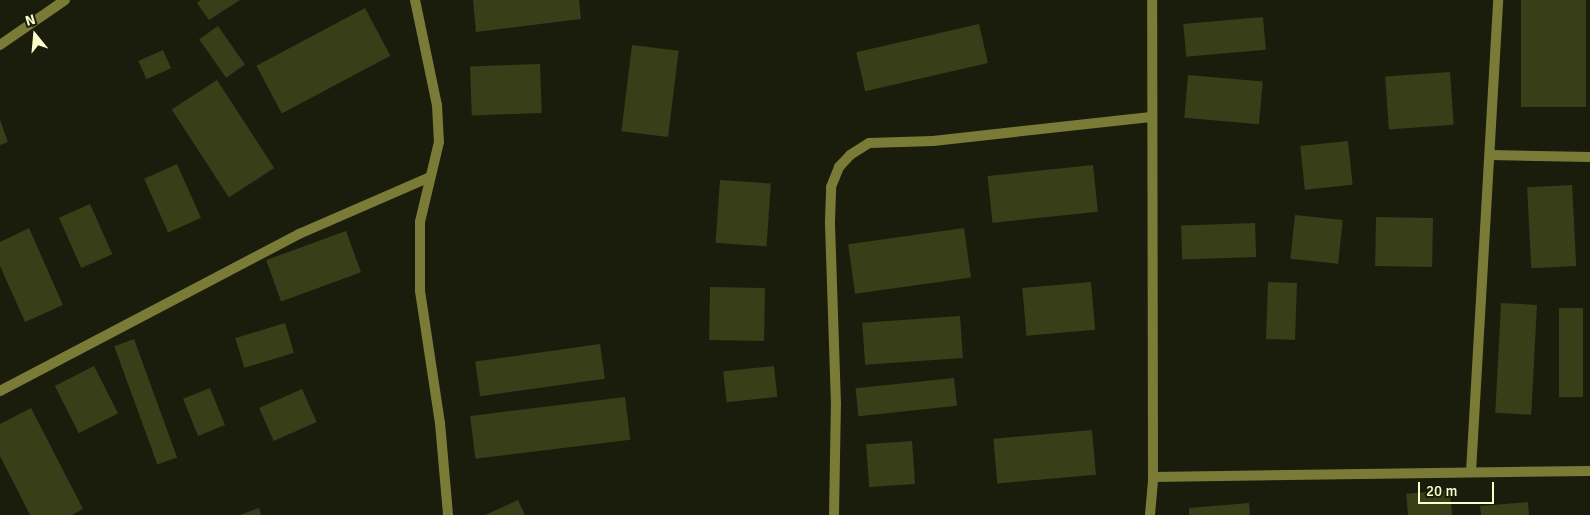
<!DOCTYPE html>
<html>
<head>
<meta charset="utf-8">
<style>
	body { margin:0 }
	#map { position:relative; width:1590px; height:515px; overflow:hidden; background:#1b1d0c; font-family:Signika,sans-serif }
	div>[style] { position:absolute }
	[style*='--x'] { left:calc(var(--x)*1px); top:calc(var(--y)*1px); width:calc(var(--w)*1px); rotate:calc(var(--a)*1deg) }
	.building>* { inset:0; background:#373e18; transform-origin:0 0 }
	.minor>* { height:10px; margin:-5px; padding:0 5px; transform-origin:5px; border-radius:5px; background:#7b7b38 }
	span { translate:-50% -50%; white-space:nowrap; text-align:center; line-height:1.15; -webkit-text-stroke:4px #1b1d0c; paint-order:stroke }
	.north { position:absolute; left:10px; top:10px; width:50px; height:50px; -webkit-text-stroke:4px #1b1d0c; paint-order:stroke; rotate:343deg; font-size:14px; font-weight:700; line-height:20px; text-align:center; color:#fafec9 }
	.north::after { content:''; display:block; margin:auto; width:18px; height:22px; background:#fafec9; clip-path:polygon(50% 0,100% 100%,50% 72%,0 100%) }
	.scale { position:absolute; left:1418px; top:482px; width:76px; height:22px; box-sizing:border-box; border:2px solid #fafec9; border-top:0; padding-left:6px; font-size:15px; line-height:18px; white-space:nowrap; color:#fafec9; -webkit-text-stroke:4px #1b1d0c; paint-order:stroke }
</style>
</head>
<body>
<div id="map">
	<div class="building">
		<i style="clip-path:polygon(201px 0,240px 0,209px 20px,197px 3px)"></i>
		<i style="clip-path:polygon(473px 0,579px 0,581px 19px,476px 32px)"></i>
		<i style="left:1521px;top:0;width:65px;height:107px"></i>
		<i style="left:365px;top:8px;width:54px;height:123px;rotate:62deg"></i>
		<i style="left:1263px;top:17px;width:33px;height:80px;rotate:85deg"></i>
		<i style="left:979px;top:24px;width:40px;height:126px;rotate:77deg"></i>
		<i style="left:218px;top:26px;width:47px;height:23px;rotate:55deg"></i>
		<i style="left:632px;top:45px;width:47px;height:87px;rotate:7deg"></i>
		<i style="left:163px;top:50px;width:20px;height:27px;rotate:66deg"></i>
		<i style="left:540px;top:64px;width:49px;height:70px;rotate:88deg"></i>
		<i style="left:1450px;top:72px;width:53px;height:65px;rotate:86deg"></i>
		<i style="left:1188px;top:75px;width:75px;height:43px;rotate:5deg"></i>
		<i style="left:217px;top:80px;width:105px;height:54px;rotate:57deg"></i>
		<i style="clip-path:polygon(0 120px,8px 142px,0 145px)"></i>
		<i style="left:1348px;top:141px;width:44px;height:48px;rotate:84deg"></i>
		<i style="left:177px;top:164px;width:59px;height:36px;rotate:66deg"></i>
		<i style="left:1093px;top:165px;width:47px;height:106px;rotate:84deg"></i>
		<i style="left:720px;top:180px;width:51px;height:63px;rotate:4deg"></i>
		<i style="left:1572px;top:185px;width:81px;height:45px;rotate:87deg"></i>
		<i style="left:90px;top:204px;width:55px;height:34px;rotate:66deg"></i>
		<i style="left:1295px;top:215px;width:48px;height:44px;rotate:6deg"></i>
		<i style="left:1376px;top:217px;width:57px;height:49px;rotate:1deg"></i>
		<i style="left:1255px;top:223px;width:34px;height:74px;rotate:88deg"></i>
		<i style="clip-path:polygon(29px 228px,63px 305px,25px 322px,0 266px,0 242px)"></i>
		<i style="left:964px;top:228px;width:50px;height:117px;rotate:82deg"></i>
		<i style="left:346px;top:231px;width:44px;height:85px;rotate:70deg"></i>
		<i style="left:1091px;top:282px;width:48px;height:69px;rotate:85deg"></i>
		<i style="left:1268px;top:282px;width:29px;height:57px;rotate:2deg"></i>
		<i style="left:710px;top:287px;width:55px;height:53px;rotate:1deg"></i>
		<i style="left:1501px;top:303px;width:36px;height:110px;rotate:3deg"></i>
		<i style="left:1559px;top:308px;width:24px;height:89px"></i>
		<i style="left:960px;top:316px;width:42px;height:98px;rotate:86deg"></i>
		<i style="left:285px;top:323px;width:31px;height:52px;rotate:73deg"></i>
		<i style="left:134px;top:339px;width:126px;height:21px;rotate:70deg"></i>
		<i style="left:600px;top:344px;width:35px;height:126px;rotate:82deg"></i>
		<i style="left:94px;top:366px;width:53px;height:44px;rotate:63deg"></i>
		<i style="left:774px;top:366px;width:31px;height:51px;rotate:84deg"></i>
		<i style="left:954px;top:378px;width:28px;height:99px;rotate:84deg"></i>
		<i style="left:210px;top:388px;width:40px;height:29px;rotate:68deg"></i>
		<i style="left:302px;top:389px;width:36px;height:47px;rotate:66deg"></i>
		<i style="left:625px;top:397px;width:43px;height:156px;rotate:83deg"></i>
		<i style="clip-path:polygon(31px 408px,83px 509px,72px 515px,30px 515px,0 456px,0 424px)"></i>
		<i style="left:1092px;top:430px;width:45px;height:99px;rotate:85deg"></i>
		<i style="left:912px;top:441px;width:43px;height:46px;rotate:86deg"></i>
		<i style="left:1450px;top:490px;width:25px;height:44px;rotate:85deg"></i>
		<i style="clip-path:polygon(518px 500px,525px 515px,485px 515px)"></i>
		<i style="clip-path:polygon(1528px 502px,1529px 515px,1481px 515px,1480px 506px)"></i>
		<i style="clip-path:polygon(1249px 503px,1250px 515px,1189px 515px,1189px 508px)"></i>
		<i style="clip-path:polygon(259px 508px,261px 515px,240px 515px)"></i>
	</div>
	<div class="minor">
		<i style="--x:415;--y:0;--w:107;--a:78.2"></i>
		<i style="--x:437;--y:105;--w:37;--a:87"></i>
		<i style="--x:439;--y:142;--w:82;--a:103.4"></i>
		<i style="--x:420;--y:222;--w:69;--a:90"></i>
		<i style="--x:420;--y:291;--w:134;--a:81.4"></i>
		<i style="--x:440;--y:423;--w:92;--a:85"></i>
		<i style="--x:0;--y:45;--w:79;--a:-34.7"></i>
		<i style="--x:1490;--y:155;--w:100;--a:1.1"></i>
		<i style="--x:0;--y:391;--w:338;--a:-27.7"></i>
		<i style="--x:299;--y:234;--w:143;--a:-23.5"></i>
		<i style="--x:1471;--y:472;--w:473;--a:-86.7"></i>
		<i style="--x:1153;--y:477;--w:437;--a:-0.8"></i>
		<i style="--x:834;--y:515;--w:110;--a:-89"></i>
		<i style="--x:836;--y:405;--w:184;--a:-91.9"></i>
		<i style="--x:830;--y:221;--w:34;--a:-88"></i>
		<i style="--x:831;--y:187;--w:22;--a:-68"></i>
		<i style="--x:839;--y:167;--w:16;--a:-47"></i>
		<i style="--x:850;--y:155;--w:22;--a:-32"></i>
		<i style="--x:869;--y:143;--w:64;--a:-1.8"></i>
		<i style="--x:933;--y:141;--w:219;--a:-6.3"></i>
		<i style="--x:1150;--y:515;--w:38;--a:-85"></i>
		<i style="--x:1153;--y:477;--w:477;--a:-90.1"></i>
	</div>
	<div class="north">N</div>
	<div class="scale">20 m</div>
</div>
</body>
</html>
